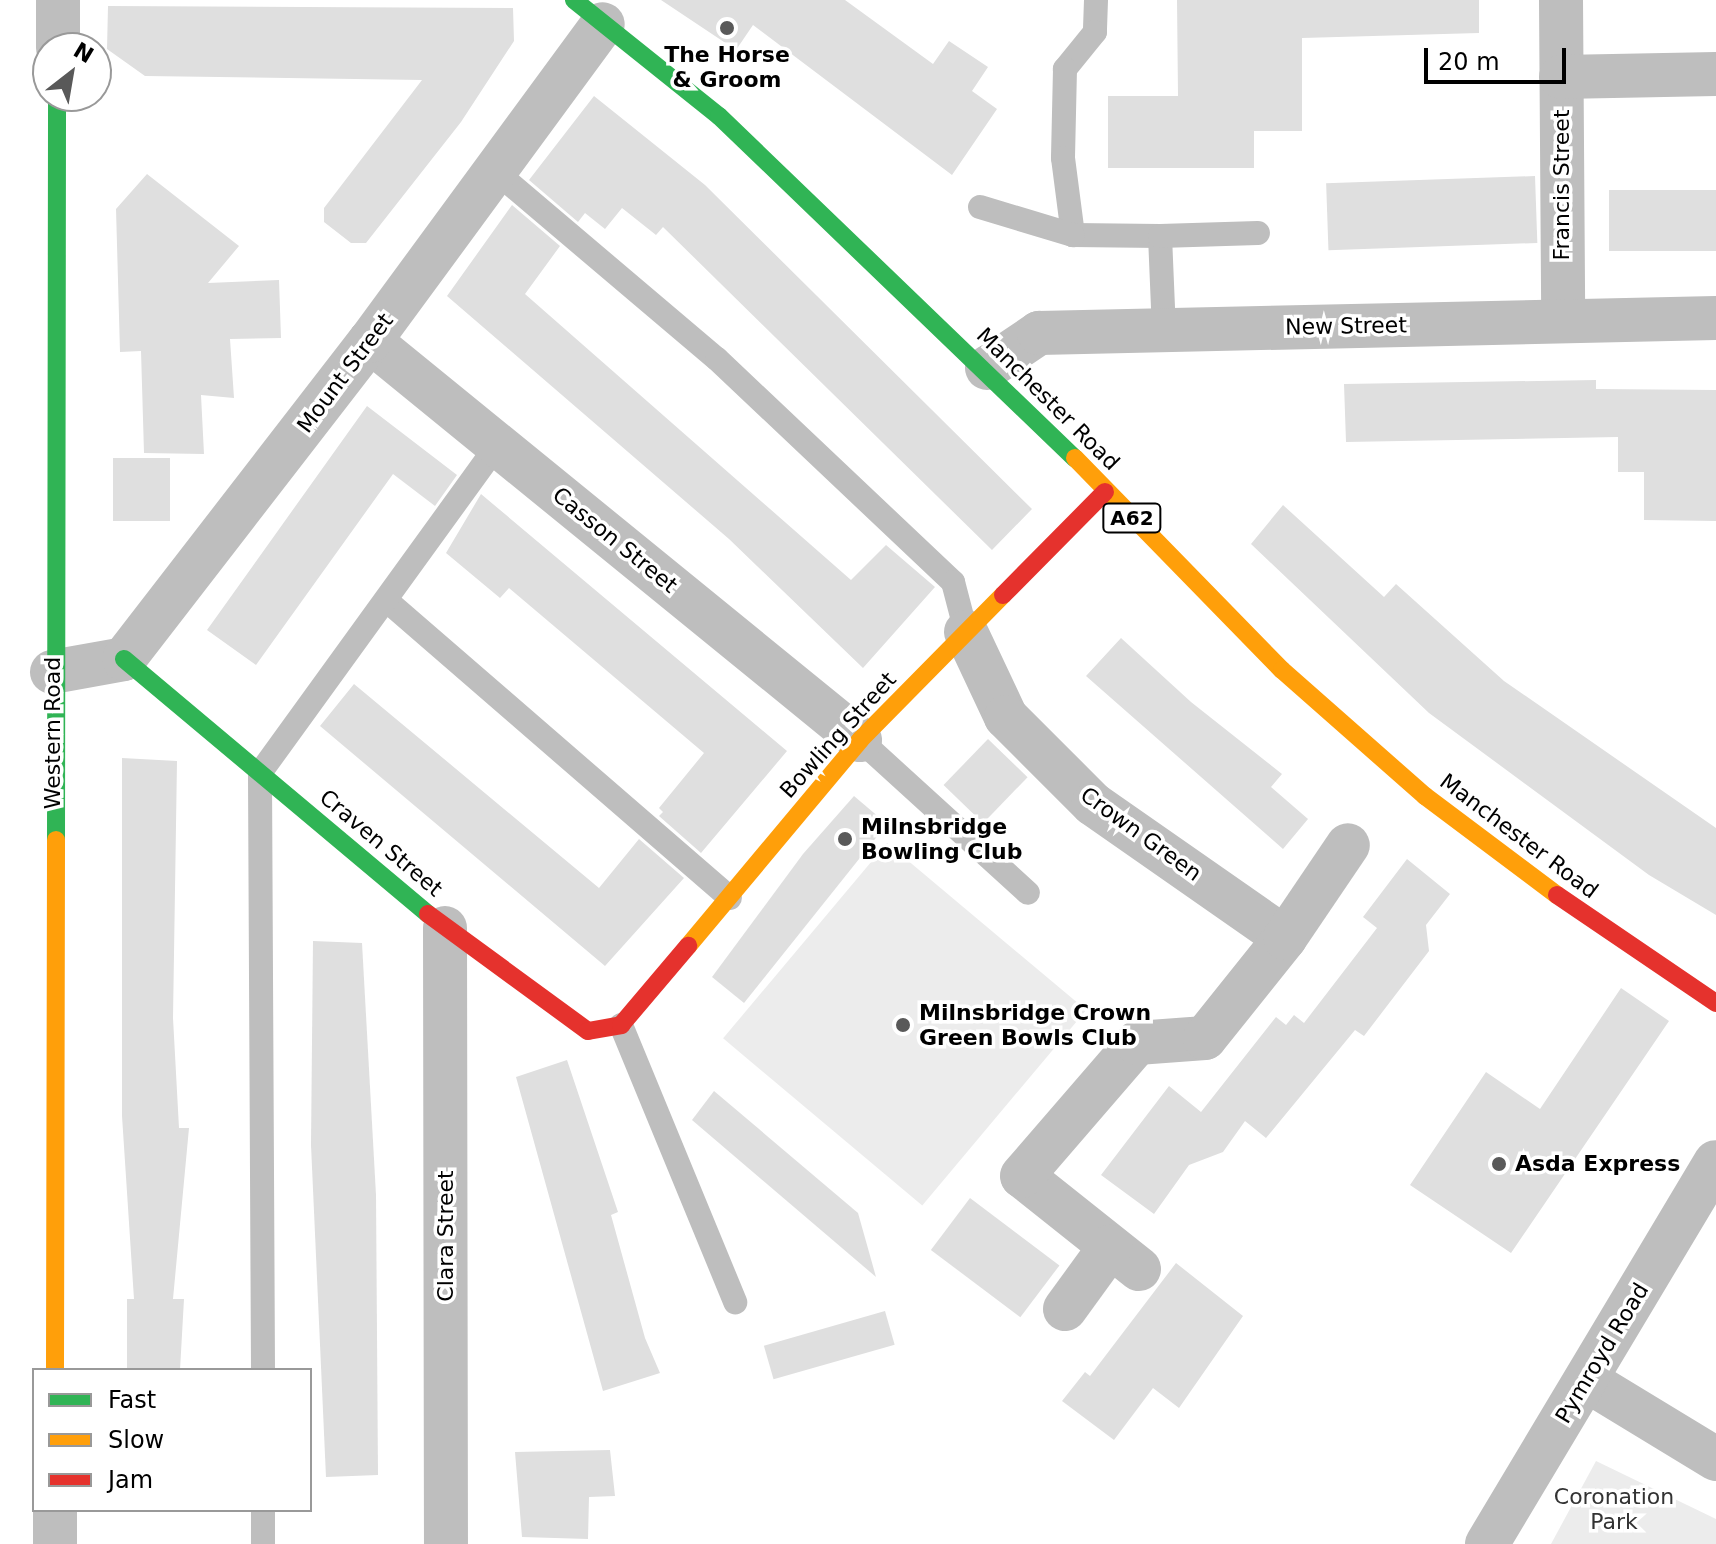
<!DOCTYPE html>
<html>
<head>
<meta charset="utf-8">
<style>
	body { margin:0 }
	#map { position:relative; width:1716px; height:1544px; overflow:hidden; background:#fff; font-family:"DejaVu Sans",sans-serif }
	div>[style] { position:absolute }
	[style*='--x'] { left:calc(var(--x)*1px); top:calc(var(--y)*1px); width:calc(var(--w)*1px); rotate:calc(var(--a)*1deg) }
	.green>* { inset:0; background:#ececec; transform-origin:0 0 }
	.building>* { inset:0; background:#dfdfdf; transform-origin:0 0 }
	.lane>* { height:24px; margin:-12px; padding:0 12px; transform-origin:12px; border-radius:12px; background:#bebebe }
	.street>* { height:44px; margin:-22px; padding:0 22px; transform-origin:22px; border-radius:22px; background:#bebebe }
	.fast>* { height:18px; margin:-9px; padding:0 9px; transform-origin:9px; border-radius:9px; background:#30b455 }
	.slow>* { height:18px; margin:-9px; padding:0 9px; transform-origin:9px; border-radius:9px; background:#ff9f0a }
	.jam>* { height:18px; margin:-9px; padding:0 9px; transform-origin:9px; border-radius:9px; background:#e5322d }
	.dots>* { width:22px; height:22px; translate:-50% -50%; box-sizing:border-box; border:4px solid #fff; border-radius:50% }
	span { translate:-50% -50%; white-space:nowrap; text-align:center; line-height:1.15; -webkit-text-stroke:7px #fff; paint-order:stroke }
	.shield-label span { padding:2px 6px; background:#fff; border:2px solid; border-radius:6px; -webkit-text-stroke-width:0 }
	.shield-label { font-size:20px; color:#000; font-weight:700 }
	.poi-label { font-size:22px; color:#000; font-weight:700 }
	.left { translate:0 -50%; text-align:left }
	.street-label { font-size:22px; color:#000 }
	.park-label { font-size:22px; color:#333 }
	.legend { position:absolute; left:32px; top:1368px; width:280px; height:144px; box-sizing:border-box; background:#fff; border:2px solid #999; margin:0; padding:10px 14px; list-style:none; font-size:24px; color:#000 }
	.legend li { display:flex; align-items:center; gap:16px; height:40px }
	.legend b { width:40px; border:2px solid #999 }
	.north { position:absolute; left:32px; top:32px; width:80px; height:80px; box-sizing:border-box; background:#fff; border:2px solid #999; border-radius:50%; rotate:31deg; font-size:22px; font-weight:700; line-height:32px; text-align:center; color:#000 }
	.north::after { content:''; display:block; margin:auto; width:28px; height:36px; background:#595959; clip-path:polygon(50% 0,100% 100%,50% 72%,0 100%) }
	.scale { position:absolute; left:1424px; top:48px; width:142px; height:36px; box-sizing:border-box; border:4px solid #000; border-top:0; padding-left:10px; font-size:24px; line-height:28px; white-space:nowrap; color:#000; -webkit-text-stroke:6px #fff; paint-order:stroke }
</style>
</head>
<body>
<div id="map">
	<div class="green">
		<i style="left:887px;top:843px;width:260px;height:255px;rotate:40deg"></i>
		<i style="clip-path:polygon(1596px 1461px,1716px 1519px,1716px 1544px,1551px 1544px)"></i>
	</div>
	<div class="building">
		<i style="clip-path:polygon(661px 0,845px 0,933px 64px,949px 41px,988px 67px,972px 91px,997px 109px,952px 175px,753px 25px,736px 50px)"></i>
		<i style="clip-path:polygon(1177px 0,1479px 0,1479px 33px,1302px 38px,1302px 131px,1254px 131px,1254px 168px,1108px 168px,1108px 96px,1178px 96px)"></i>
		<i style="clip-path:polygon(108px 6px,513px 8px,514px 41px,461px 122px,366px 243px,351px 243px,324px 222px,324px 208px,422px 80px,145px 76px,107px 49px)"></i>
		<i style="clip-path:polygon(594px 96px,705px 185px,1032px 509px,992px 550px,663px 227px,656px 235px,622px 208px,605px 229px,585px 213px,578px 222px,529px 180px)"></i>
		<i style="clip-path:polygon(147px 174px,239px 246px,208px 283px,279px 280px,281px 338px,230px 339px,234px 398px,201px 395px,204px 454px,144px 453px,141px 351px,120px 352px,116px 209px)"></i>
		<i style="left:1535px;top:176px;width:67px;height:209px;rotate:88deg"></i>
		<i style="left:1716px;top:190px;width:61px;height:107px;rotate:90deg"></i>
		<i style="clip-path:polygon(512px 205px,560px 246px,525px 294px,851px 580px,886px 545px,935px 587px,863px 668px,729px 539px,447px 296px)"></i>
		<i style="clip-path:polygon(1596px 380px,1596px 389px,1716px 390px,1716px 521px,1644px 520px,1644px 472px,1618px 472px,1618px 437px,1346px 442px,1344px 384px)"></i>
		<i style="clip-path:polygon(367px 406px,457px 475px,435px 506px,393px 474px,256px 665px,207px 630px)"></i>
		<i style="left:170px;top:458px;width:63px;height:57px;rotate:90deg"></i>
		<i style="clip-path:polygon(481px 494px,787px 751px,701px 853px,659px 816px,663px 812px,659px 808px,704px 753px,509px 588px,500px 598px,446px 553px)"></i>
		<i style="clip-path:polygon(1283px 505px,1384px 597px,1396px 584px,1504px 681px,1716px 828px,1716px 915px,1649px 875px,1429px 713px,1251px 544px)"></i>
		<i style="clip-path:polygon(1121px 638px,1191px 702px,1282px 774px,1271px 787px,1308px 819px,1283px 849px,1086px 676px)"></i>
		<i style="clip-path:polygon(354px 684px,599px 888px,639px 839px,684px 878px,605px 966px,320px 726px)"></i>
		<i style="left:988px;top:739px;width:55px;height:64px;rotate:44deg"></i>
		<i style="clip-path:polygon(122px 758px,177px 761px,173px 1018px,179px 1128px,189px 1128px,173px 1299px,184px 1299px,180px 1370px,127px 1370px,127px 1299px,134px 1299px,122px 1116px)"></i>
		<i style="clip-path:polygon(854px 796px,887px 824px,744px 1003px,712px 977px,803px 854px)"></i>
		<i style="clip-path:polygon(1407px 859px,1450px 894px,1426px 925px,1429px 951px,1364px 1036px,1355px 1030px,1266px 1138px,1245px 1121px,1223px 1152px,1189px 1165px,1154px 1214px,1101px 1175px,1169px 1086px,1201px 1112px,1276px 1017px,1286px 1025px,1294px 1015px,1304px 1023px,1377px 928px,1363px 917px)"></i>
		<i style="clip-path:polygon(313px 941px,362px 943px,376px 1195px,378px 1475px,326px 1477px,311px 1145px)"></i>
		<i style="clip-path:polygon(1621px 988px,1669px 1021px,1511px 1253px,1410px 1185px,1486px 1072px,1540px 1109px)"></i>
		<i style="clip-path:polygon(567px 1060px,618px 1212px,611px 1215px,645px 1338px,660px 1373px,603px 1391px,516px 1077px)"></i>
		<i style="clip-path:polygon(714px 1091px,858px 1213px,876px 1277px,692px 1120px)"></i>
		<i style="left:970px;top:1198px;width:112px;height:65px;rotate:37deg"></i>
		<i style="clip-path:polygon(1176px 1263px,1243px 1316px,1179px 1408px,1153px 1388px,1114px 1440px,1062px 1401px,1085px 1372px,1090px 1376px)"></i>
		<i style="left:885px;top:1311px;width:35px;height:126px;rotate:74deg"></i>
		<i style="clip-path:polygon(610px 1450px,615px 1496px,589px 1497px,588px 1539px,522px 1537px,515px 1452px)"></i>
	</div>
	<div class="lane">
		<i style="--x:1096;--y:0;--w:32;--a:92"></i>
		<i style="--x:1095;--y:32;--w:48;--a:129"></i>
		<i style="--x:1065;--y:69;--w:89;--a:91.3"></i>
		<i style="--x:1063;--y:158;--w:78;--a:82.6"></i>
		<i style="--x:1073;--y:235;--w:87;--a:0.7"></i>
		<i style="--x:1160;--y:236;--w:95;--a:87.6"></i>
		<i style="--x:495;--y:171;--w:291;--a:40.3"></i>
		<i style="--x:717;--y:359;--w:325;--a:43.4"></i>
		<i style="--x:953;--y:582;--w:52;--a:75.4"></i>
		<i style="--x:980;--y:207;--w:97;--a:16.8"></i>
		<i style="--x:1160;--y:236;--w:98;--a:-1.8"></i>
		<i style="--x:386;--y:600;--w:455;--a:40.9"></i>
		<i style="--x:860;--y:740;--w:227;--a:42.3"></i>
		<i style="--x:621;--y:1025;--w:300;--a:67.6"></i>
		<i style="--x:263;--y:1370;--w:597;--a:-90.29"></i>
		<i style="--x:260;--y:773;--w:406;--a:-54.1"></i>
		<i style="--x:263;--y:1510;--w:34;--a:90"></i>
	</div>
	<div class="street">
		<i style="--x:1561;--y:0;--w:321;--a:89.6"></i>
		<i style="--x:58;--y:48;--w:48;--a:-90"></i>
		<i style="--x:1561;--y:77;--w:155;--a:-1.1"></i>
		<i style="--x:370;--y:341;--w:632;--a:39.16"></i>
		<i style="--x:987;--y:368;--w:63;--a:-33.9"></i>
		<i style="--x:1039;--y:333;--w:677;--a:-1.27"></i>
		<i style="--x:966;--y:632;--w:94;--a:64.8"></i>
		<i style="--x:1006;--y:717;--w:123;--a:45"></i>
		<i style="--x:1093;--y:804;--w:234;--a:34.9"></i>
		<i style="--x:52;--y:672;--w:73;--a:-10.2"></i>
		<i style="--x:124;--y:659;--w:402;--a:-52.3"></i>
		<i style="--x:370;--y:341;--w:393;--a:-53.7"></i>
		<i style="--x:445;--y:928;--w:616;--a:89.91"></i>
		<i style="--x:1139;--y:1269;--w:149;--a:-141.5"></i>
		<i style="--x:1022;--y:1176;--w:176;--a:-49.2"></i>
		<i style="--x:1137;--y:1043;--w:68;--a:-4.2"></i>
		<i style="--x:1205;--y:1038;--w:128;--a:-51.3"></i>
		<i style="--x:1285;--y:938;--w:112;--a:-55.9"></i>
		<i style="--x:1065;--y:1309;--w:77;--a:-54"></i>
		<i style="--x:1586;--y:1380;--w:152;--a:31.3"></i>
		<i style="--x:55;--y:1510;--w:34;--a:90"></i>
		<i style="--x:1487;--y:1544;--w:445;--a:-59.1"></i>
	</div>
	<div class="fast">
		<i style="--x:574;--y:0;--w:186;--a:38.7"></i>
		<i style="--x:719;--y:116;--w:494;--a:43.9"></i>
		<i style="--x:124;--y:659;--w:397;--a:40"></i>
		<i style="--x:56;--y:840;--w:744;--a:-89.92"></i>
	</div>
	<div class="slow">
		<i style="--x:1075;--y:458;--w:296;--a:45.7"></i>
		<i style="--x:1282;--y:670;--w:191;--a:41.4"></i>
		<i style="--x:1425;--y:796;--w:165;--a:36.9"></i>
		<i style="--x:688;--y:946;--w:268;--a:-50.1"></i>
		<i style="--x:860;--y:740;--w:204;--a:-45.4"></i>
		<i style="--x:55;--y:1370;--w:530;--a:-89.89"></i>
	</div>
	<div class="jam">
		<i style="--x:1003;--y:595;--w:145;--a:-45.3"></i>
		<i style="--x:1557;--y:895;--w:192;--a:34.2"></i>
		<i style="--x:428;--y:914;--w:198;--a:36.2"></i>
		<i style="--x:588;--y:1031;--w:34;--a:-10"></i>
		<i style="--x:621;--y:1025;--w:104;--a:-49.7"></i>
	</div>
	<div class="dots">
		<i style="left:727px;top:28px;background:#595959"></i>
		<i style="left:845px;top:839px;background:#595959"></i>
		<i style="left:903px;top:1025px;background:#595959"></i>
		<i style="left:1499px;top:1164px;background:#595959"></i>
	</div>
	<div class="shield-label">
		<span style="left:1132px;top:518px">A62</span>
	</div>
	<div class="poi-label">
		<span style="left:727px;top:67px">The Horse<br>&amp; Groom</span>
		<span class="left" style="left:861px;top:839px">Milnsbridge<br>Bowling Club</span>
		<span class="left" style="left:919px;top:1025px">Milnsbridge Crown<br>Green Bowls Club</span>
		<span class="left" style="left:1515px;top:1164px">Asda Express</span>
	</div>
	<div class="street-label">
		<span style="left:1562px;top:185px;rotate:-90deg">Francis Street</span>
		<span style="left:1346px;top:326px;rotate:-1deg">New Street</span>
		<span style="left:345px;top:373px;rotate:-53deg">Mount Street</span>
		<span style="left:1048px;top:399px;rotate:45deg">Manchester Road</span>
		<span style="left:615px;top:540px;rotate:39deg">Casson Street</span>
		<span style="left:53px;top:733px;rotate:-90deg">Western Road</span>
		<span style="left:838px;top:735px;rotate:-48deg">Bowling Street</span>
		<span style="left:1141px;top:834px;rotate:36deg">Crown Green</span>
		<span style="left:1519px;top:836px;rotate:37deg">Manchester Road</span>
		<span style="left:381px;top:843px;rotate:40deg">Craven Street</span>
		<span style="left:446px;top:1236px;rotate:-90deg">Clara Street</span>
		<span style="left:1602px;top:1353px;rotate:-59deg">Pymroyd Road</span>
	</div>
	<div class="park-label">
		<span style="left:1614px;top:1509px">Coronation<br>Park</span>
	</div>
	<ul class="legend">
	<li><b style="height:10px;background:#30b455"></b>Fast</li>
	<li><b style="height:10px;background:#ff9f0a"></b>Slow</li>
	<li><b style="height:10px;background:#e5322d"></b>Jam</li>
	</ul>
	<div class="north">N</div>
	<div class="scale">20 m</div>
</div>
</body>
</html>
